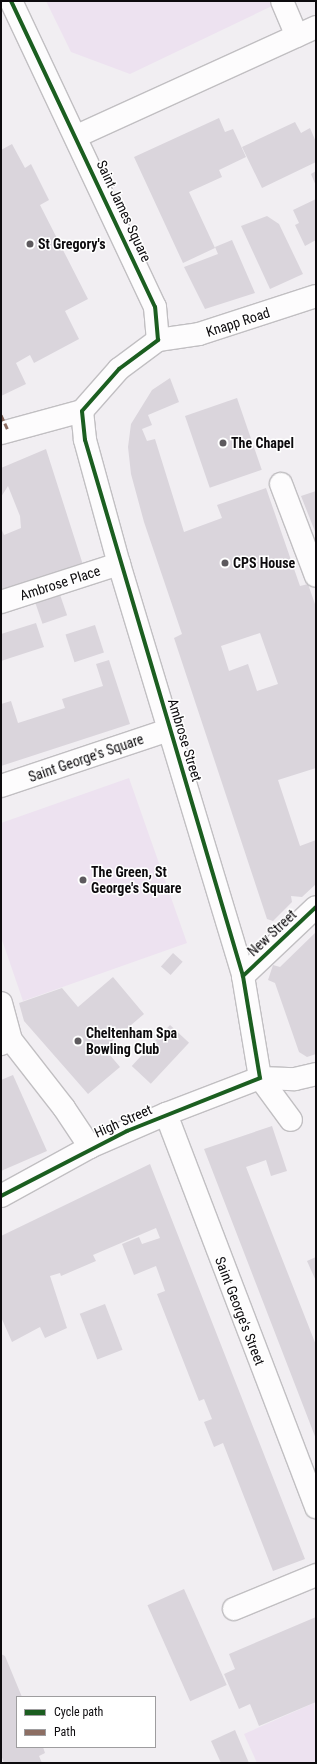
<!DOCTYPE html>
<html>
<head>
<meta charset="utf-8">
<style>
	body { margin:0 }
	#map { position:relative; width:317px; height:1764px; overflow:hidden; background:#f1eef2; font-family:"Roboto Condensed",sans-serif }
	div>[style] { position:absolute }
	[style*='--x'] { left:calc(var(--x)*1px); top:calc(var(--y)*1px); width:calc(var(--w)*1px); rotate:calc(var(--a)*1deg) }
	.green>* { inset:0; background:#ede2f0 }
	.building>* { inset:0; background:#dad5dc; transform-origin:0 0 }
	.roads { filter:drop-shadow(1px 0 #c1bfc2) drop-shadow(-1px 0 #c1bfc2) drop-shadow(0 1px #c1bfc2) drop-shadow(0 -1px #c1bfc2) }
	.minor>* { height:22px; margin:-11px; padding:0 11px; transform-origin:11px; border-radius:11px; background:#fdfcfd }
	.quiet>* { height:3px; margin-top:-1.5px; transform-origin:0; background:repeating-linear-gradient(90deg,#8d6e63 0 6px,transparent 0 9px) }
	.cycleway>* { height:4px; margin:-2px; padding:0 2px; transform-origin:2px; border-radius:2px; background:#1b5e20 }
	.dots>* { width:11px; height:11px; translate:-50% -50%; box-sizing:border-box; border:2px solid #fff; border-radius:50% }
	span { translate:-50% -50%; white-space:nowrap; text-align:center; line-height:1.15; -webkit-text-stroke:3px #fff; paint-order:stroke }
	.street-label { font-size:14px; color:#0d0b0e }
	.poi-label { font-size:14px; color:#0d0b0e; font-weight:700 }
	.left { translate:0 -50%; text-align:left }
	.frame { position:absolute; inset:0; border:2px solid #0d0b0e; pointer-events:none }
	.legend { position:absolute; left:16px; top:1696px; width:140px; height:52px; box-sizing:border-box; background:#fff; border:1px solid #9e9d9f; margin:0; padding:5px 7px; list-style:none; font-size:12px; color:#0d0b0e }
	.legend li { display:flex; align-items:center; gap:8px; height:20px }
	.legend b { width:20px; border:1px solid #9e9d9f }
</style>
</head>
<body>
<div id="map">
	<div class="green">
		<i style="clip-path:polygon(46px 1px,269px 1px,272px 6px,130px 74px,71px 52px)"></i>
		<i style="clip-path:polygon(129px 778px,187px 943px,23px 1001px,1px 937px,1px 823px)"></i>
		<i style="clip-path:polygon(314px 1703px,316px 1763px,257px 1763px,244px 1734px)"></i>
	</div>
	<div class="building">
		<i style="clip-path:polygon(219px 118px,225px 132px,233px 129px,246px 157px,219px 170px,222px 177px,189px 192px,215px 248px,183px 263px,134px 157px)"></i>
		<i style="clip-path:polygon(295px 122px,301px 133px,310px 128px,316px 142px,316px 162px,262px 188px,242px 147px)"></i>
		<i style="clip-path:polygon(12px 144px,25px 168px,31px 164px,49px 200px,40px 205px,88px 299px,65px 311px,79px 339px,34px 363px,30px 355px,16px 363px,26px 384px,1px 396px,1px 150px)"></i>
		<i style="clip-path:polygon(316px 171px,316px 186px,311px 174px)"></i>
		<i style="clip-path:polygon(316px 199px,316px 240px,305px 246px,295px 225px,299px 223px,293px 210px)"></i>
		<i style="clip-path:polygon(267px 216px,279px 224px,303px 274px,270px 289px,241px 226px)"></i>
		<i style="clip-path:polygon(232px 240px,255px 293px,205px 309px,184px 267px,218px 254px,215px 247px)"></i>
		<i style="clip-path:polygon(evenodd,170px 378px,179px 402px,148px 415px,152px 425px,142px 429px,147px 441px,155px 439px,184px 532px,222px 518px,217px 505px,266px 488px,300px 586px,308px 584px,316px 607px,316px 768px,278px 780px,300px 846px,316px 840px,316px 884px,302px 897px,291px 896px,292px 902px,273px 921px,267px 919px,174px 638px,182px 634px,144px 522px,131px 474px,128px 447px,131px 424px,152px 390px,170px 378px,260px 633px,278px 684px,257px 691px,248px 664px,229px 671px,221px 646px,260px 633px)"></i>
		<i style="left:237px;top:398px;width:76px;height:55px;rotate:71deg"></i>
		<i style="clip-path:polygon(46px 449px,84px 568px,1px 590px,1px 528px,4px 535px,21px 528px,20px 516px,8px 486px,1px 497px,1px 468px)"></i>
		<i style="clip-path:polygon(316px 491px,316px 534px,301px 496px)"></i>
		<i style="left:57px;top:586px;width:31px;height:26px;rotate:71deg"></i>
		<i style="clip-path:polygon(36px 623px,44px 647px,1px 661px,1px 634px)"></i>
		<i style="left:95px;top:625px;width:29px;height:31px;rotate:72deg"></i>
		<i style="clip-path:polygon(109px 660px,130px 724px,1px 766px,1px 704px,11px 701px,18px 723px,65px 708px,62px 699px,103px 686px,96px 664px)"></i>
		<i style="clip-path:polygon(316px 932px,316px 1054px,307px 1057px,299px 1052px,275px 983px,268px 980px,273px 965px,280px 967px)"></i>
		<i style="left:173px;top:953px;width:13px;height:18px;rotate:42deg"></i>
		<i style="clip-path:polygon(113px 977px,144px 1014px,104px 1048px,120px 1067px,88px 1094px,24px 1021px,19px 1003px,62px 988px,78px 1007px)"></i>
		<i style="left:170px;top:1025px;width:26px;height:56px;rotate:43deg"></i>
		<i style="clip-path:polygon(13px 1075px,47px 1151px,1px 1171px,1px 1080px)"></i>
		<i style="clip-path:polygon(272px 1126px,287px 1171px,271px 1176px,266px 1160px,246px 1167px,316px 1345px,316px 1439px,204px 1149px)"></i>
		<i style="clip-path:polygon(150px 1164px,305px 1559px,273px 1571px,223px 1443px,214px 1447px,204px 1422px,212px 1419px,204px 1399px,199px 1401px,157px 1294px,165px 1291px,156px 1266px,134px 1275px,122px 1244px,139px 1237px,142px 1244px,160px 1238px,156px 1228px,93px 1255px,96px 1261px,61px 1276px,60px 1273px,50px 1276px,67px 1328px,45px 1338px,40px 1327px,12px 1342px,1px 1317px,1px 1236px)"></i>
		<i style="clip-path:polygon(316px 1257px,316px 1281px,307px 1261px)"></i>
		<i style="left:105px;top:1304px;width:49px;height:27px;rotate:69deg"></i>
		<i style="left:184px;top:1589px;width:105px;height:40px;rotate:66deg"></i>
		<i style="clip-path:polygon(316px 1617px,316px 1702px,259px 1726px,250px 1704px,239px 1709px,224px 1674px,235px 1669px,229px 1654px)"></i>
		<i style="clip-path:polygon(1px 1654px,5px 1656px,22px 1697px,17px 1697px,17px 1747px,43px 1747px,45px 1753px,39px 1756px,42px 1763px,4px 1763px,1px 1755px)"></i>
		<i style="clip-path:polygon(235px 1730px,249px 1763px,221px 1763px,211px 1741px)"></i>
	</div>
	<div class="roads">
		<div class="minor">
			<i style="--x:11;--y:1;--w:338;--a:64.8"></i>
			<i style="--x:155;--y:307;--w:33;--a:85"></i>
			<i style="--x:158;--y:340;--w:49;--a:143.4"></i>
			<i style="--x:119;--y:369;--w:56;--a:131.4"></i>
			<i style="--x:282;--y:1;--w:38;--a:67"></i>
			<i style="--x:77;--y:136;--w:263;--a:-24.5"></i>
			<i style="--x:158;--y:340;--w:41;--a:-8.3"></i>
			<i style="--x:199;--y:334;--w:123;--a:-18"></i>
			<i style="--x:82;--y:411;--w:29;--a:84"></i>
			<i style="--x:85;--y:440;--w:129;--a:74.7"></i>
			<i style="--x:119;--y:564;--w:430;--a:73.2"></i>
			<i style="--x:243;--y:976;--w:103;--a:80.5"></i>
			<i style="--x:260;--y:1078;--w:52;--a:53.6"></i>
			<i style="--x:1;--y:433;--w:84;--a:-15.2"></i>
			<i style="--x:281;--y:484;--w:98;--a:69.2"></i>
			<i style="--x:1;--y:602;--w:124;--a:-17.9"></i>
			<i style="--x:1;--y:786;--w:179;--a:-18.5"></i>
			<i style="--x:243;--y:976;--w:100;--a:-43.4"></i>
			<i style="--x:1;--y:1003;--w:38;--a:75"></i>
			<i style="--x:11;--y:1040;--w:11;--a:158"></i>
			<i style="--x:11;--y:1040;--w:86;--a:52.1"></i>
			<i style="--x:64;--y:1108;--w:47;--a:56.3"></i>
			<i style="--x:166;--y:1114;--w:421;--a:69.1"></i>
			<i style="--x:1;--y:1196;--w:102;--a:-28.8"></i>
			<i style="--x:90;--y:1147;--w:83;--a:-23.5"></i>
			<i style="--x:166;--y:1114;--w:101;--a:-21"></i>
			<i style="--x:260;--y:1078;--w:35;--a:2"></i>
			<i style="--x:295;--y:1079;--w:22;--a:-13"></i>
			<i style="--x:234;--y:1609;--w:89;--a:-22.5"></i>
		</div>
	</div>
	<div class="quiet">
		<i style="--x:1;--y:415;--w:17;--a:65"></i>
	</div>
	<div class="cycleway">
		<i style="--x:243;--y:976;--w:100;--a:-43.4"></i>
		<i style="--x:1;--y:1196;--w:142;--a:-27.3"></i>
		<i style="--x:127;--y:1131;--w:143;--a:-21.7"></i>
		<i style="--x:260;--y:1078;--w:103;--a:-99.5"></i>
		<i style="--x:243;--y:976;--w:559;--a:-106.42"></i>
		<i style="--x:85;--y:440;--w:29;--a:-96"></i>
		<i style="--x:82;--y:411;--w:56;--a:-48.6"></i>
		<i style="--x:119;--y:369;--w:49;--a:-36.6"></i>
		<i style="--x:158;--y:340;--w:33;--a:-95"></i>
		<i style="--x:155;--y:307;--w:338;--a:-115.2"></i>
	</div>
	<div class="dots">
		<i style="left:30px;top:244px;background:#5d5a5e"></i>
		<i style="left:223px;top:443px;background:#5d5a5e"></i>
		<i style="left:225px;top:563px;background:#5d5a5e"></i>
		<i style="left:83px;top:880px;background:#5d5a5e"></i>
		<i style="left:78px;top:1041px;background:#5d5a5e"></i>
	</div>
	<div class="street-label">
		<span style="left:124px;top:211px;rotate:65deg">Saint James Square</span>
		<span style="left:238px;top:322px;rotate:-18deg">Knapp Road</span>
		<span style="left:60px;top:583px;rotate:-18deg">Ambrose Place</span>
		<span style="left:185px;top:740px;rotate:73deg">Ambrose Street</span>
		<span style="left:86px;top:758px;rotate:-19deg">Saint George's Square</span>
		<span style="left:272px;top:933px;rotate:-43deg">New Street</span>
		<span style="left:123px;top:1121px;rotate:-24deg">High Street</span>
		<span style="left:240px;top:1311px;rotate:69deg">Saint George's Street</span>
	</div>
	<div class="poi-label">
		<span class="left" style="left:38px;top:244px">St Gregory's</span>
		<span class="left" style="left:231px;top:443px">The Chapel</span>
		<span class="left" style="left:233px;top:563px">CPS House</span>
		<span class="left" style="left:91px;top:880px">The Green, St<br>George's Square</span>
		<span class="left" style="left:86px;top:1041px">Cheltenham Spa<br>Bowling Club</span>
	</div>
	<div class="frame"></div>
	<ul class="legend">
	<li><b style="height:5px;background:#1b5e20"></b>Cycle path</li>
	<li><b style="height:5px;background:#8d6e63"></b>Path</li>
	</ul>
</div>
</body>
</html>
